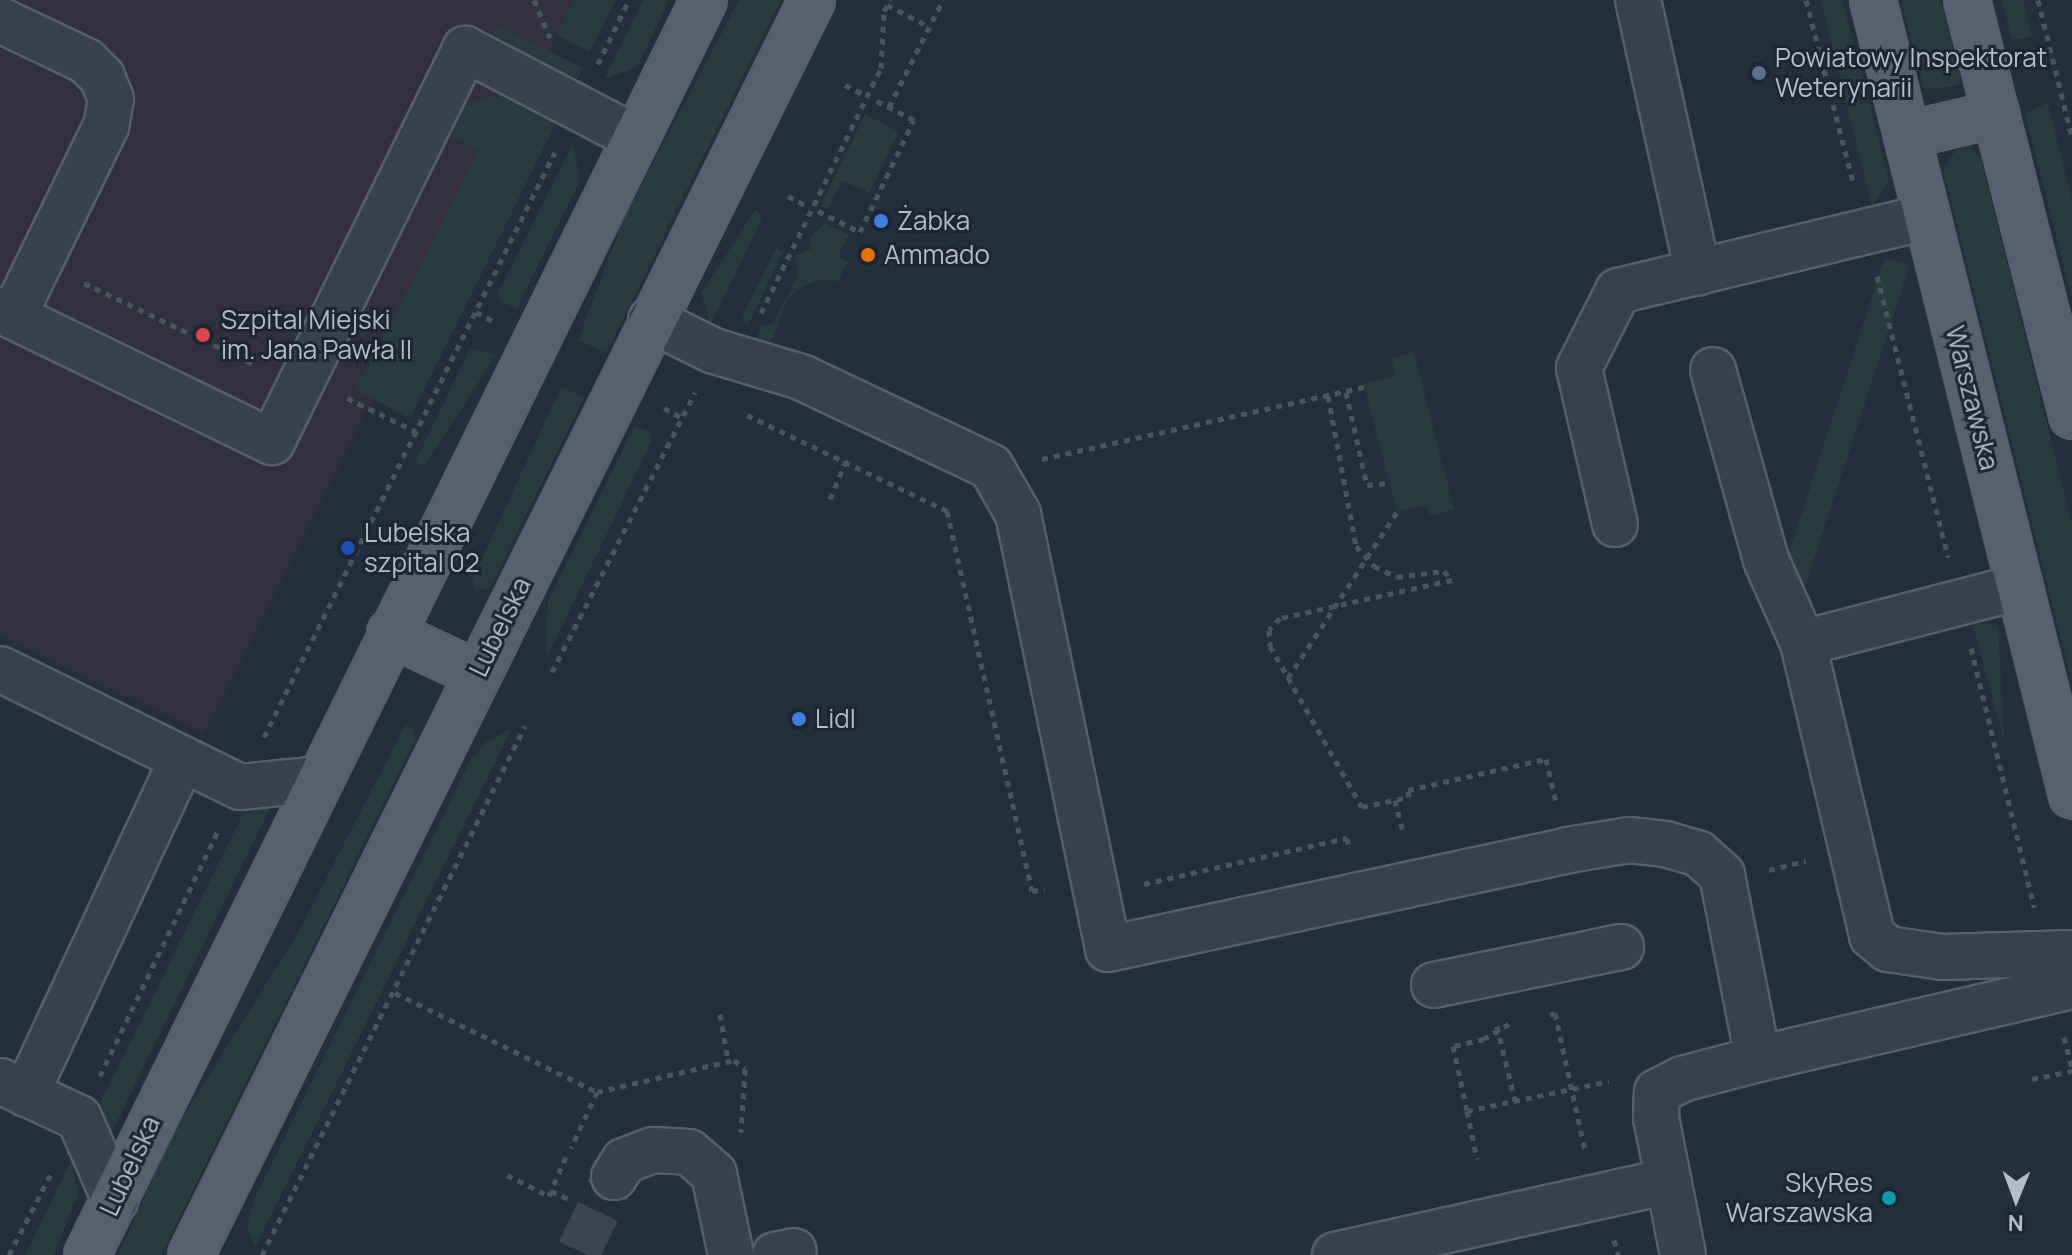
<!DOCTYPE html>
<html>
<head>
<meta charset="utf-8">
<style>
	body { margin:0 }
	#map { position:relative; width:2072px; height:1255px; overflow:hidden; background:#242f3e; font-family:Manrope,sans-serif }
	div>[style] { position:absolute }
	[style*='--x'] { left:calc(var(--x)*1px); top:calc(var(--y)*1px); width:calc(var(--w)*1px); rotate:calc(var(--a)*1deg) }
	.medical>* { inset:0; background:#32303f }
	.green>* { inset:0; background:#263c3f; transform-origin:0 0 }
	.minor-tunnel>* { height:44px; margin-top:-22px; transform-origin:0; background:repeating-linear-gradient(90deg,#3a4453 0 44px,transparent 0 66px) }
	.path>* { height:5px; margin-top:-2.5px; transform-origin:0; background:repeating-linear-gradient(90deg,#44595c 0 6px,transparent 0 12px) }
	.roads { filter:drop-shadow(2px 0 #565f6c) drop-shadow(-2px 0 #565f6c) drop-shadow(0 2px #565f6c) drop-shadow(0 -2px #565f6c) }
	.minor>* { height:44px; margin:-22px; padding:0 22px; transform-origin:22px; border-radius:22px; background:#38414e }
	.major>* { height:44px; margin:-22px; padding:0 22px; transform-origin:22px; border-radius:22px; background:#56606e }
	.dots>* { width:22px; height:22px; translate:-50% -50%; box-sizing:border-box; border:4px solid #1d2633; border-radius:50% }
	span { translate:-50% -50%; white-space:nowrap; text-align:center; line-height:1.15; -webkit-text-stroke:6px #1d2633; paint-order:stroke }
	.poi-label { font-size:26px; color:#b4bcc9 }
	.left { translate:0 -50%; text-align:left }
	.right { translate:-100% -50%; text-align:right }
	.street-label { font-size:26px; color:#b4bcc9 }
	.north { position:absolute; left:1976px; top:1159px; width:80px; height:80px; -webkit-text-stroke:6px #1d2633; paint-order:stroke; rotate:181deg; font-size:22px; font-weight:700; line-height:32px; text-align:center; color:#b4bcc9 }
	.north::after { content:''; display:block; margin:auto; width:28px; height:36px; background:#b4bcc9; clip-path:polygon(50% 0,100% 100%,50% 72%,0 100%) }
</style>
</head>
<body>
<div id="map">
	<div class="medical">
		<i style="clip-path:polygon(0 0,574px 0,204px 734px,0 635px)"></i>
	</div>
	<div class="green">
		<i style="clip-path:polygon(574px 0,616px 0,590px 52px,557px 35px)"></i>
		<i style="clip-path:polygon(643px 0,669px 0,637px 67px,604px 79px)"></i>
		<i style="clip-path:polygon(739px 0,781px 0,606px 353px,578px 340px,623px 220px)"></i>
		<i style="clip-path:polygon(1821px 0,1842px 0,1868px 98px,1889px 181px,1872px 206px)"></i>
		<i style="clip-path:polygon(1901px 0,1941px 0,1961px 80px,1958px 86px,1924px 89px)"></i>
		<i style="clip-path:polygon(2002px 0,2023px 0,2032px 37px,2012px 40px)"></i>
		<i style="clip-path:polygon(497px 25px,582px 67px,578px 79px,490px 39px)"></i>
		<i style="clip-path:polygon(488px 97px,516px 97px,558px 119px,410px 418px,356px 390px,478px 152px,449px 132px,452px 119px,463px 106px)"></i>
		<i style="clip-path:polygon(2048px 103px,2072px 199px,2072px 298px,2025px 113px)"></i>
		<i style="clip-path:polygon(865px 114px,899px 132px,869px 193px,842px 181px,828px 209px,820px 206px)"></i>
		<i style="clip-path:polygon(573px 143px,580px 181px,517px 308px,501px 302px,498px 294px)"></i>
		<i style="clip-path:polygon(1957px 148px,1970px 149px,1981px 158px,2072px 525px,2072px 682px,1943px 169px)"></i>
		<i style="clip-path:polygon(756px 209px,762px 219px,711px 324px,701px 293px)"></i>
		<i style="clip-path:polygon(825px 223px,849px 235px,838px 256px,848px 262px,838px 281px,817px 280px,800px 288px,787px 300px,773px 339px,754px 345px,760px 327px,773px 323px,798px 276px,795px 256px,811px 249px,809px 238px)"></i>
		<i style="clip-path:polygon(776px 248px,783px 252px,748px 325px,741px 318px)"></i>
		<i style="left:1885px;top:257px;width:26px;height:341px;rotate:18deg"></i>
		<i style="clip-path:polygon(470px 349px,497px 354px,424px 466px,415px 462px)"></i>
		<i style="clip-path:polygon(1414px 352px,1454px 509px,1430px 516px,1426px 505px,1397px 512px,1364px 384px,1395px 375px,1392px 358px)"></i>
		<i style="clip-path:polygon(561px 387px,584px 397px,490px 588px,475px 591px,472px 580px)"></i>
		<i style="clip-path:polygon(635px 425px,650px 432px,652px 441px,546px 659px,548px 601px)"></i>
		<i style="clip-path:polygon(1972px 622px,1998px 625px,2004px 741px)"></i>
		<i style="clip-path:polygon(405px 725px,413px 728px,415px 740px,161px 1255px,118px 1255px,175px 1130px,298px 933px)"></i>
		<i style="clip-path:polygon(512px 728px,255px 1248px,247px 1226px,256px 1195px,470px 761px,486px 742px)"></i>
		<i style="clip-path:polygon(271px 806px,113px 1130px,106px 1130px,96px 1111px,243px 814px)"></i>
		<i style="clip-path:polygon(71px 1161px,78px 1193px,54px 1255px,25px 1255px)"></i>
	</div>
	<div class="minor-tunnel">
		<i style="--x:579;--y:1251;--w:82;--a:-64.7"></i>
	</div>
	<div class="path">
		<i style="--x:534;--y:0;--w:41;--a:67.2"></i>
		<i style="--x:1806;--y:0;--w:191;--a:75.5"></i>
		<i style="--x:2038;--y:0;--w:141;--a:76.1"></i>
		<i style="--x:887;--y:5;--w:48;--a:27.1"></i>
		<i style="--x:598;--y:64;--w:71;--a:-64.2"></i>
		<i style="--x:845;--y:85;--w:20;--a:27"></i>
		<i style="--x:889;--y:107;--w:120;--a:-63.2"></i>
		<i style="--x:788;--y:196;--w:21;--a:28"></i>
		<i style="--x:818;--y:211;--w:47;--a:26.6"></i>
		<i style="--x:860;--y:232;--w:124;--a:-64.3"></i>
		<i style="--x:914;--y:120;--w:46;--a:-152.9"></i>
		<i style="--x:1877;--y:276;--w:290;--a:75.8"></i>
		<i style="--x:84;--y:283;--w:190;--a:25.6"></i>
		<i style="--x:476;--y:312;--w:19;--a:28"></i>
		<i style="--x:761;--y:313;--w:273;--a:-63.9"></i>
		<i style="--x:881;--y:68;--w:57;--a:-87"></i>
		<i style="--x:884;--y:11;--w:13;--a:-61"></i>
		<i style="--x:1346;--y:392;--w:95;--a:77.3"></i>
		<i style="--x:1367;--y:485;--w:22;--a:-5"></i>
		<i style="--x:1328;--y:396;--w:153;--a:79.4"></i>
		<i style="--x:1356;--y:546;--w:27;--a:48"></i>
		<i style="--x:1374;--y:566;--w:25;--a:26"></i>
		<i style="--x:1397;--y:577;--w:47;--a:-7.3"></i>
		<i style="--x:1444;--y:571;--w:12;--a:48"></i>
		<i style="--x:1452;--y:580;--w:176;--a:167.5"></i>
		<i style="--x:1280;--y:618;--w:16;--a:133"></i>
		<i style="--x:1269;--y:630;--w:16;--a:86"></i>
		<i style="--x:1270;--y:646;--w:185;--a:60.3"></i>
		<i style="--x:1362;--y:807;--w:48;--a:-12"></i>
		<i style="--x:1409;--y:797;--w:7;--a:-98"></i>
		<i style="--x:1408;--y:790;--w:141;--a:-12.7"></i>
		<i style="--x:1546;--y:759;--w:44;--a:76.9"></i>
		<i style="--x:347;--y:398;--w:76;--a:25.9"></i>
		<i style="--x:664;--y:408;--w:19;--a:28"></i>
		<i style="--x:747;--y:415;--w:222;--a:25.6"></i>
		<i style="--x:947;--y:511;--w:389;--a:77.4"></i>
		<i style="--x:1032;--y:891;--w:13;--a:-9"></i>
		<i style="--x:1042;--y:459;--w:331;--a:-12.6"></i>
		<i style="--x:830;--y:499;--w:41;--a:-67.2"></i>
		<i style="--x:1971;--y:648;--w:267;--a:76.3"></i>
		<i style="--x:552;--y:672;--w:314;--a:-62.9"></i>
		<i style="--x:1288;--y:678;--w:199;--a:-56.7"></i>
		<i style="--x:264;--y:737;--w:653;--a:-63.55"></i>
		<i style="--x:1395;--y:800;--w:36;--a:76"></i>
		<i style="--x:1769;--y:870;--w:38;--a:-14"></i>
		<i style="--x:1144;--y:884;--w:208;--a:-12.8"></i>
		<i style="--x:1347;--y:838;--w:10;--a:79"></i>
		<i style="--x:395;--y:993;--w:225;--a:26.1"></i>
		<i style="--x:597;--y:1092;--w:62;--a:114.9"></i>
		<i style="--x:720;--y:1014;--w:47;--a:80.1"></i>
		<i style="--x:1550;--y:1015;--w:5;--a:-22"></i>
		<i style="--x:1555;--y:1013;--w:141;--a:77.7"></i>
		<i style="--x:1509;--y:1024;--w:29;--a:149"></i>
		<i style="--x:1484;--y:1039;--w:32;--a:167"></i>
		<i style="--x:1453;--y:1046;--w:66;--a:77.8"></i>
		<i style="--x:1467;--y:1111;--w:145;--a:-11.9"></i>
		<i style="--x:1497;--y:1026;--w:77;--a:76.5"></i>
		<i style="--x:2064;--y:1037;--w:33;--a:76"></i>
		<i style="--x:100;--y:1076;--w:274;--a:-64.3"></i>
		<i style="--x:2032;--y:1079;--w:41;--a:-11.3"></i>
		<i style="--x:597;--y:1092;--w:141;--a:-13.1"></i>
		<i style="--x:734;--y:1060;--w:14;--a:39"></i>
		<i style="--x:745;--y:1069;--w:63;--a:93.6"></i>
		<i style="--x:1467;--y:1111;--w:49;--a:78.2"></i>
		<i style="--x:566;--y:1157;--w:37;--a:114"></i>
		<i style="--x:551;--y:1191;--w:24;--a:24"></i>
		<i style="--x:507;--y:1175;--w:47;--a:26.6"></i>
		<i style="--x:549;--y:1196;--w:5;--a:-68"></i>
		<i style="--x:1614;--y:1240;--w:16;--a:75"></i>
		<i style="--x:9;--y:1255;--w:91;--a:-62.6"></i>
		<i style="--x:262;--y:1255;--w:591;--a:-63.57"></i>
	</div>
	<div class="roads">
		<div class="minor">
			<i style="--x:1638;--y:0;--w:279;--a:77.6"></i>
			<i style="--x:0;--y:20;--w:95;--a:25.5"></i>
			<i style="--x:86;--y:61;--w:23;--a:45"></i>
			<i style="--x:102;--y:77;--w:24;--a:68"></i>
			<i style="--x:111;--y:99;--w:27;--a:100"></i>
			<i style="--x:106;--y:126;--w:212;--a:116"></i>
			<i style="--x:0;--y:310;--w:302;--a:25.9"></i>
			<i style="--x:272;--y:442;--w:438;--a:-63.8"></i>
			<i style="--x:465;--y:49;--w:193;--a:27.5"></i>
			<i style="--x:651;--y:320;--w:70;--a:26.2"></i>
			<i style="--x:714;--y:351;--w:91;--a:16.6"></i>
			<i style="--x:801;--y:377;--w:210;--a:25.3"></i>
			<i style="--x:991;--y:467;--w:54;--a:60.1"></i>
			<i style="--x:1018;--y:514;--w:444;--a:78.3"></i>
			<i style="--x:1108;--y:949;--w:471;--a:-12.1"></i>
			<i style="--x:1568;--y:850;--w:62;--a:-9.3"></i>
			<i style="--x:1629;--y:840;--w:36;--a:6"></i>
			<i style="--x:1665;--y:844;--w:35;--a:16"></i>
			<i style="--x:1699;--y:854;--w:31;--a:42"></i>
			<i style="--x:1722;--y:875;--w:187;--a:78.9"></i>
			<i style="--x:1713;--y:370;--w:197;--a:74.4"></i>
			<i style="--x:1766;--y:560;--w:91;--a:66"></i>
			<i style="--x:1803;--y:643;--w:301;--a:76.7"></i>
			<i style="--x:1872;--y:936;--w:21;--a:39"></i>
			<i style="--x:1888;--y:949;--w:55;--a:8.4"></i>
			<i style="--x:1942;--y:957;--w:130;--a:-1.8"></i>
			<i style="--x:1615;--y:524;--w:160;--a:-103"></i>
			<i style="--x:1579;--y:368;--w:86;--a:-63.1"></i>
			<i style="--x:1618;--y:291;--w:318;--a:-13.5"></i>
			<i style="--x:1803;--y:643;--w:224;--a:-14.5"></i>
			<i style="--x:0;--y:669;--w:267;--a:26.2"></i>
			<i style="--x:240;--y:787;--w:79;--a:-5.8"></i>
			<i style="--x:1434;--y:985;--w:191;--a:-11.5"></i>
			<i style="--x:0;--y:1081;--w:87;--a:25.1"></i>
			<i style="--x:79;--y:1118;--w:90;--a:66.3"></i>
			<i style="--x:26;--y:1094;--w:367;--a:-65"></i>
			<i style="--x:614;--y:1177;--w:19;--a:-58"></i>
			<i style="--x:624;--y:1161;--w:31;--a:-21"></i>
			<i style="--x:653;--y:1150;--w:36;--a:3"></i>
			<i style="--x:689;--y:1152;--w:33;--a:41"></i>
			<i style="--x:714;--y:1174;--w:83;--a:78.1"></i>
			<i style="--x:775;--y:1255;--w:19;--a:-12"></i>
			<i style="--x:1335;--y:1255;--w:341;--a:-12.5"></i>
			<i style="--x:1683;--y:1255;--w:140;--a:-101.1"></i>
			<i style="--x:1656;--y:1118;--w:26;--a:-88"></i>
			<i style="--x:1657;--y:1092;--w:28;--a:-27"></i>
			<i style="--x:1682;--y:1079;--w:79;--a:-14.7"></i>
			<i style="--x:1758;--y:1059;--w:322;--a:-13.1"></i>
		</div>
		<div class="major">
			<i style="--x:1873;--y:0;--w:820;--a:75.96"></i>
			<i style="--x:1967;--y:0;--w:429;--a:75.8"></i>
			<i style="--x:1907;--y:135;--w:92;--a:-13.1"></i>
			<i style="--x:390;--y:633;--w:96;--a:25.2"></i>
			<i style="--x:87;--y:1255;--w:1398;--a:-63.82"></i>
			<i style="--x:191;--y:1255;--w:1400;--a:-63.67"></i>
		</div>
	</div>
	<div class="dots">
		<i style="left:1759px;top:73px;background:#5c6f8a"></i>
		<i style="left:881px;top:221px;background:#3f7fe0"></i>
		<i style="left:868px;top:255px;background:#e8710a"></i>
		<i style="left:203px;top:335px;background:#e0444e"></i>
		<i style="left:348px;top:548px;background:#1a4fb4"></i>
		<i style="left:799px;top:719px;background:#3f7fe0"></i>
		<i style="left:1889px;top:1198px;background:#0f9aa8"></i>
	</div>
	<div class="poi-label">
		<span class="left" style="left:1775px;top:73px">Powiatowy Inspektorat<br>Weterynarii</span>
		<span class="left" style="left:897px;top:221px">Żabka</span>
		<span class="left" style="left:884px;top:255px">Ammado</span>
		<span class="left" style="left:221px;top:335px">Szpital Miejski<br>im. Jana Pawła II</span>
		<span class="left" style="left:364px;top:548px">Lubelska<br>szpital 02</span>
		<span class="left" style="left:815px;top:719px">Lidl</span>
		<span class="right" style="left:1873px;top:1198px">SkyRes<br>Warszawska</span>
	</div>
	<div class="street-label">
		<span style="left:1972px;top:398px;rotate:76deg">Warszawska</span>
		<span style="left:500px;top:627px;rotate:-64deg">Lubelska</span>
		<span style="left:130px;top:1166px;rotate:-65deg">Lubelska</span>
	</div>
	<div class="north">N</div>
</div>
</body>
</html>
